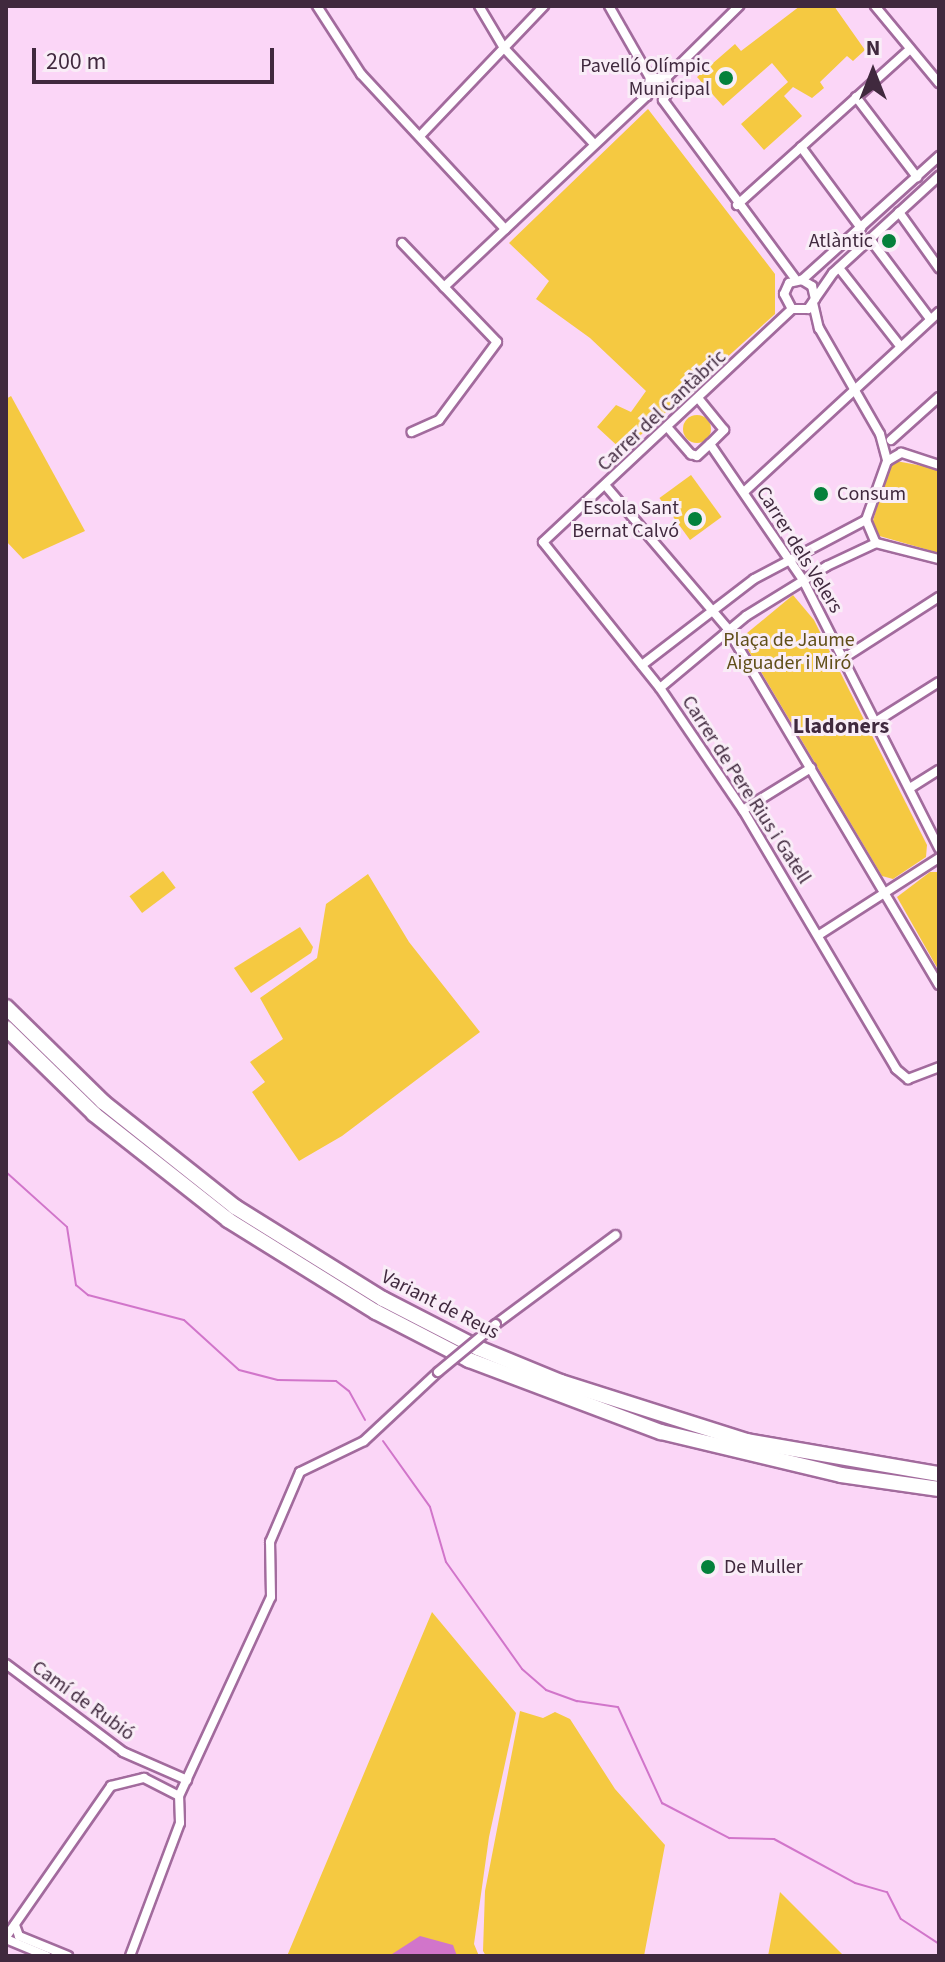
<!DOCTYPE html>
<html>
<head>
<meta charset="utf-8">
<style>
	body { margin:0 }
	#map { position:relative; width:945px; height:1962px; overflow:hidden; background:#fbd6f7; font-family:"Source Sans 3",sans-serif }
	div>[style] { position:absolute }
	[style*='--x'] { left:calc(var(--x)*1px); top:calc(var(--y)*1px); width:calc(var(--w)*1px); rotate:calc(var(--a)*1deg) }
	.green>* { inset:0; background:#f5c941; transform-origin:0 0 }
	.round { border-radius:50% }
	.water>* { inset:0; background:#d175ca }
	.stream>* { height:2px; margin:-1px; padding:0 1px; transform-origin:1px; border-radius:1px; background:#d175ca }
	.roads { filter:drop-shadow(2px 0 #a26b9d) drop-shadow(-2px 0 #a26b9d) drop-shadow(0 2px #a26b9d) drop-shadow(0 -2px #a26b9d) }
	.minor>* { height:8px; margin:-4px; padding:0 4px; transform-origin:4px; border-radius:4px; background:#fff }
	.motorway>* { height:14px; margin:-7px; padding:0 7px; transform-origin:7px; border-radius:7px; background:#fff }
	.bridges { filter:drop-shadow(2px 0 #a26b9d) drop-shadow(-2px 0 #a26b9d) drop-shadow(0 2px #a26b9d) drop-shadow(0 -2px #a26b9d) }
	.minor-bridge>* { height:8px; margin:-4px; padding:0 4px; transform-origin:4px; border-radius:4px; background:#fff }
	.dots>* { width:22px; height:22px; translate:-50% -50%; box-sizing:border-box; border:4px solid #f9edf7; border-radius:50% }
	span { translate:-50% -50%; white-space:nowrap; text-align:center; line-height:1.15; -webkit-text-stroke:6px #f9edf7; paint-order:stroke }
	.poi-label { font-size:20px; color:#40293e }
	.right { translate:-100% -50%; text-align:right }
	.left { translate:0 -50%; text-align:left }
	.street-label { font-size:20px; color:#40293e }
	.park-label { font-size:20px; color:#604e18 }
	.neighbourhood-label { font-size:22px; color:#40293e; font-weight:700 }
	.frame { position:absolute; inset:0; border:8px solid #40293e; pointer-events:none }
	.north { position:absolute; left:833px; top:32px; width:80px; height:80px; -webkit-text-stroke:6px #f9edf7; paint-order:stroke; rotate:0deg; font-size:22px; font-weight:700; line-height:32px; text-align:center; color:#40293e }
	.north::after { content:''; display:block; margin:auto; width:28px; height:36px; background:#40293e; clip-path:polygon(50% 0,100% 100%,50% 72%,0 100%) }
	.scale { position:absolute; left:32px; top:48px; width:242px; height:36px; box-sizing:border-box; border:4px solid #40293e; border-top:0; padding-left:10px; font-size:24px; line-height:28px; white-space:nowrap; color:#40293e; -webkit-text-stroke:6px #f9edf7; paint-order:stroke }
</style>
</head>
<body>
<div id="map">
	<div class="green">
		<i style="clip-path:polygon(800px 6px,834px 6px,865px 50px,853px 61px,847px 56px,820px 82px,824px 88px,812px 98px,793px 87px,784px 96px,802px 116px,764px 150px,741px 124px,788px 82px,772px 63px,723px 106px,697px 77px,735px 44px,741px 51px)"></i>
		<i style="clip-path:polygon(648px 109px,775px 274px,775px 314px,623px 451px,597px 427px,616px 405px,631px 412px,646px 391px,590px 338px,536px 299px,549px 281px,509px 243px)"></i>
		<i style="clip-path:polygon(11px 396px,85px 531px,23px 559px,6px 541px,6px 399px)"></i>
		<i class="round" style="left:683px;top:415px;width:28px;height:28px"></i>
		<i style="clip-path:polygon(896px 461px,939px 469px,939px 553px,876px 535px,873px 521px,887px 470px)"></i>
		<i style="left:691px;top:475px;width:52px;height:39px;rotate:54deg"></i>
		<i style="clip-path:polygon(793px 595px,814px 620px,927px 845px,926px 857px,893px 879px,882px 876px,741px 638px)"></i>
		<i style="left:163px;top:871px;width:21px;height:42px;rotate:53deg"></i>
		<i style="clip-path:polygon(930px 872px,939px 872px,939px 971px,897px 897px)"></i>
		<i style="clip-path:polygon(368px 874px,409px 942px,480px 1032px,342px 1136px,299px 1161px,252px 1092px,265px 1082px,250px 1062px,283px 1039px,260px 998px,317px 958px,326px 904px)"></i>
		<i style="clip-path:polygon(300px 927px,313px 947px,311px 953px,251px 993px,234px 968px)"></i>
		<i style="clip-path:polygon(432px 1612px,516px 1713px,489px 1837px,474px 1944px,479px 1956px,287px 1956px)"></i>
		<i style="clip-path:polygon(520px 1711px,543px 1718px,555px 1712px,570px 1719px,615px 1789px,665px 1845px,644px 1956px,486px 1956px,483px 1951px,485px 1891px)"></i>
		<i style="clip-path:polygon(780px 1892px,844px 1956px,768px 1956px)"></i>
	</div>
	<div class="water">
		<i style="clip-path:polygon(420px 1936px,453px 1945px,457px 1956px,389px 1956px)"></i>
	</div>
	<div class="stream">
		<i style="--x:6;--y:1172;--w:82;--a:42"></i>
		<i style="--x:67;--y:1227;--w:59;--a:81.2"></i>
		<i style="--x:76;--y:1285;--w:16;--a:40"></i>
		<i style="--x:88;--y:1295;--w:99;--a:14.6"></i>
		<i style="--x:184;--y:1320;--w:74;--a:42.3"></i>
		<i style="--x:239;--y:1370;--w:40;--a:14.4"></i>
		<i style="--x:278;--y:1380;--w:58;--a:1"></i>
		<i style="--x:336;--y:1381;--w:16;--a:38"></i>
		<i style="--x:349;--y:1391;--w:33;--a:61"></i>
		<i style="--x:383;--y:1441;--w:81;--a:54.5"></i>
		<i style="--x:430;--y:1507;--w:57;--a:73.8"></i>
		<i style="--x:446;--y:1562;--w:131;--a:54.6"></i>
		<i style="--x:522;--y:1669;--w:32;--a:41"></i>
		<i style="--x:546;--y:1690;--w:33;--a:20"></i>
		<i style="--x:577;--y:1701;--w:41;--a:8.3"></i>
		<i style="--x:618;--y:1707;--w:106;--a:65.4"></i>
		<i style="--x:662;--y:1803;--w:76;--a:27.6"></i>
		<i style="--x:729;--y:1838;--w:45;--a:1.3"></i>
		<i style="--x:774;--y:1839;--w:92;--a:28.5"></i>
		<i style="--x:855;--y:1883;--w:33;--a:16"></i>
		<i style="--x:887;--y:1892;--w:30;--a:63"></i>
		<i style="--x:901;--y:1919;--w:45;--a:33.3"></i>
	</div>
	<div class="roads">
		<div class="minor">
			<i style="--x:317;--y:6;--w:81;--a:57.1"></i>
			<i style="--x:361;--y:74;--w:212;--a:47.1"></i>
			<i style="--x:479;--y:6;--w:49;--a:59.2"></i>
			<i style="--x:504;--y:48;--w:132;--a:46.8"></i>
			<i style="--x:609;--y:6;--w:83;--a:60.3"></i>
			<i style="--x:875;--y:6;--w:100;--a:50.3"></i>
			<i style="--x:666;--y:78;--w:103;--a:-44.6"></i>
			<i style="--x:647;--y:96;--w:18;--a:-81"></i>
			<i style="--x:650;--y:78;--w:16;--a:0"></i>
			<i style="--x:856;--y:97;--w:101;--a:52.7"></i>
			<i style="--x:663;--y:100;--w:224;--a:53.5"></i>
			<i style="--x:663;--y:100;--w:12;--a:-55"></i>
			<i style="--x:670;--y:90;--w:13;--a:-108"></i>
			<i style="--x:420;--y:136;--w:180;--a:-46.4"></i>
			<i style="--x:801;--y:147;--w:101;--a:53.5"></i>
			<i style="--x:737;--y:205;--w:233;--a:-42"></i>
			<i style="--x:899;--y:212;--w:69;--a:54.5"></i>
			<i style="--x:870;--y:239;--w:100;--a:53.1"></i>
			<i style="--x:402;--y:243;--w:137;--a:46.2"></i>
			<i style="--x:497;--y:342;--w:97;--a:126.6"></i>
			<i style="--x:439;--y:420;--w:30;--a:156"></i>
			<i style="--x:839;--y:268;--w:100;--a:51.9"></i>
			<i style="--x:802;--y:280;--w:185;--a:-42.1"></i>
			<i style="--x:444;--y:287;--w:279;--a:-43.3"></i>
			<i style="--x:815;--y:299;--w:13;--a:-103"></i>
			<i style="--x:812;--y:286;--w:12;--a:-149"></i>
			<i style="--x:802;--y:280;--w:13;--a:167"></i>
			<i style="--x:789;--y:283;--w:12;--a:114"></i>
			<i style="--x:784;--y:294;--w:17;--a:62"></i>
			<i style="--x:792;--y:309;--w:16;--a:0"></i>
			<i style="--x:808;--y:309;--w:44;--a:-55.2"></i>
			<i style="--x:833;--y:273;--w:144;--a:-42.5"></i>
			<i style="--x:813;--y:303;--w:26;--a:77"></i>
			<i style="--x:819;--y:328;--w:122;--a:60.1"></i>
			<i style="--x:880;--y:434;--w:28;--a:75"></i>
			<i style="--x:792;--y:309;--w:341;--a:136.9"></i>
			<i style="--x:543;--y:542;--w:187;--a:51.3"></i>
			<i style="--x:660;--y:688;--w:148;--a:55.8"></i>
			<i style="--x:743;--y:810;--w:301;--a:59.4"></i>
			<i style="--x:896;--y:1069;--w:16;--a:40"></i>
			<i style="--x:908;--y:1079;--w:33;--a:-21"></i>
			<i style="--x:668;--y:428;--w:35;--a:49"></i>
			<i style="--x:691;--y:454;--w:6;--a:18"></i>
			<i style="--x:697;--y:456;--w:18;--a:-43"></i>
			<i style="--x:710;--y:444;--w:20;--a:-45"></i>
			<i style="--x:724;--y:430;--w:40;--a:-129"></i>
			<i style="--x:891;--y:440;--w:64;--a:-41.9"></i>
			<i style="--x:710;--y:444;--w:165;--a:55.6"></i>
			<i style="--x:803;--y:580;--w:301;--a:63.1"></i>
			<i style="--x:939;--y:465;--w:40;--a:-162"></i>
			<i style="--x:901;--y:453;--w:16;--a:150"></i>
			<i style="--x:887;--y:461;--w:63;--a:109.6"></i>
			<i style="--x:866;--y:520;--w:25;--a:67"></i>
			<i style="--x:876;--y:543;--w:65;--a:14.3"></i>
			<i style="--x:605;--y:485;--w:188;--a:49.5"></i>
			<i style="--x:727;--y:628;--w:415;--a:59.3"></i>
			<i style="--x:745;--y:491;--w:264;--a:-42.7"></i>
			<i style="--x:844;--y:658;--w:113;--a:-32.7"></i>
			<i style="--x:642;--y:665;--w:141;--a:-37.5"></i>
			<i style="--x:754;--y:579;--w:127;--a:-27.8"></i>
			<i style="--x:660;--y:688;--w:112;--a:-39.9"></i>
			<i style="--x:746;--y:616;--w:95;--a:-31.7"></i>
			<i style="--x:827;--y:566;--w:54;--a:-25.1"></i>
			<i style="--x:877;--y:721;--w:73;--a:-32.2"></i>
			<i style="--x:910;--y:788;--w:34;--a:-32"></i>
			<i style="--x:743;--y:810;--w:80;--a:-31.7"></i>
			<i style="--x:819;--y:935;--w:143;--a:-32.7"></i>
			<i style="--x:496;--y:1324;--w:149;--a:-36.6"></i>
			<i style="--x:6;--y:1664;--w:146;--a:36.9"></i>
			<i style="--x:123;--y:1752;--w:70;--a:23.6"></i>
			<i style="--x:179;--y:1796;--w:219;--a:-65.2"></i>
			<i style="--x:271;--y:1597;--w:55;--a:-91"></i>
			<i style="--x:270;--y:1542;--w:76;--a:-66.8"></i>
			<i style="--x:300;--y:1472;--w:71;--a:-25.8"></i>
			<i style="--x:364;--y:1441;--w:101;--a:-43"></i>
			<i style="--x:15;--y:1925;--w:12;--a:70"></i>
			<i style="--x:19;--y:1936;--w:53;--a:22.2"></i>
			<i style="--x:6;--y:1937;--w:184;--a:-55.2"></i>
			<i style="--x:111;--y:1786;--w:34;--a:-14"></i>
			<i style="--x:144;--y:1778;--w:39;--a:27"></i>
			<i style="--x:6;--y:1939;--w:44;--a:22.5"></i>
			<i style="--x:130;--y:1956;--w:142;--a:-69.4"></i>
			<i style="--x:180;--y:1823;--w:27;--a:-92"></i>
		</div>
		<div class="motorway">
			<i style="--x:6;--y:1007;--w:136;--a:44.4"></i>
			<i style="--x:103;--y:1102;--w:169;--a:38.5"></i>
			<i style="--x:235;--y:1207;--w:174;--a:31.9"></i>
			<i style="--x:383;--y:1299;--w:107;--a:27.3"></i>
			<i style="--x:478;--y:1348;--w:90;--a:22.3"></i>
			<i style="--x:561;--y:1382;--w:195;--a:17.6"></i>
			<i style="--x:747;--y:1441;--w:195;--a:9.8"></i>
			<i style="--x:6;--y:1028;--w:123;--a:44.3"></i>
			<i style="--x:94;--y:1114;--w:171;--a:38.3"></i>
			<i style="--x:228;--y:1220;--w:174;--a:31.9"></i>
			<i style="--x:376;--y:1312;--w:105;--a:27.3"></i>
			<i style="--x:469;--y:1360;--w:205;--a:20.6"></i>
			<i style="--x:661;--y:1432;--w:185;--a:13.4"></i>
			<i style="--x:841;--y:1475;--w:99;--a:8.1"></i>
		</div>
	</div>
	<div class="bridges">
		<div class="minor-bridge">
			<i style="--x:438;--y:1372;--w:75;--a:-39.6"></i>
		</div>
	</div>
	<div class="dots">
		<i style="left:726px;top:78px;background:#04813b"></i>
		<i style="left:889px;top:241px;background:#04813b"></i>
		<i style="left:821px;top:494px;background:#04813b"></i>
		<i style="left:695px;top:519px;background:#04813b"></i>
		<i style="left:708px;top:1567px;background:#04813b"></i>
	</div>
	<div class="poi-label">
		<span class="right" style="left:710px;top:78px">Pavelló Olímpic<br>Municipal</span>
		<span class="right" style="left:873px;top:241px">Atlàntic</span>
		<span class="left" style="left:837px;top:494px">Consum</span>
		<span class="right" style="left:679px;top:520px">Escola Sant<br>Bernat Calvó</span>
		<span class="left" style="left:724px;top:1567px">De Muller</span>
	</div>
	<div class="street-label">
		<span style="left:662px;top:411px;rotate:-43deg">Carrer del Cantàbric</span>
		<span style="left:799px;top:550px;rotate:58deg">Carrer dels Velers</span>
		<span style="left:746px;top:790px;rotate:57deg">Carrer de Pere Rius i Gatell</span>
		<span style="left:440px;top:1305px;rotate:27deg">Variant de Reus</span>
		<span style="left:83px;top:1701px;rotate:36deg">Camí de Rubió</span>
	</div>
	<div class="park-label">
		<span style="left:789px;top:652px">Plaça de Jaume<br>Aiguader i Miró</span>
	</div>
	<div class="neighbourhood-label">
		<span style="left:841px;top:727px">Lladoners</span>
	</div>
	<div class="frame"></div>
	<div class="north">N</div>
	<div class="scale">200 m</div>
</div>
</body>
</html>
